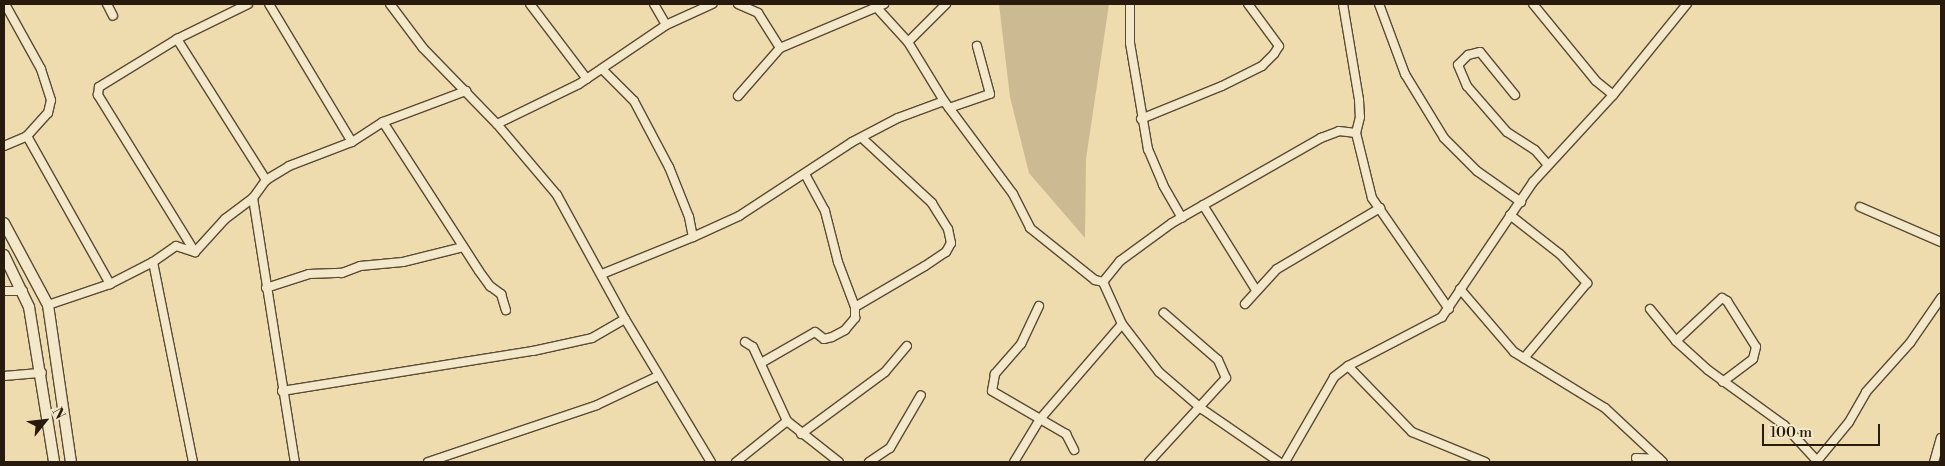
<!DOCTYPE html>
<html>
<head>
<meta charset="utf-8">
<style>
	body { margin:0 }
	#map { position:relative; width:1945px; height:466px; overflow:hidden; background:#eedbae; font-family:"Libre Bodoni",serif }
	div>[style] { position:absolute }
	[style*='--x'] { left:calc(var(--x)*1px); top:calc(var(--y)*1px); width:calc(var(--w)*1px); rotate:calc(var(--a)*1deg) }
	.green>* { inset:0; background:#ccba92 }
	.roads { filter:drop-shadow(1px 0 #5a4a34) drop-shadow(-1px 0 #5a4a34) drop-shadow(0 1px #5a4a34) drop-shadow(0 -1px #5a4a34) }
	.minor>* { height:8px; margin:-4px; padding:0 4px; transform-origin:4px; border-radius:4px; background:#f4e8ca }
	.tertiary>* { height:10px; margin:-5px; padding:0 5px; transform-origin:5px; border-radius:5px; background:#f4e8ca }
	span { translate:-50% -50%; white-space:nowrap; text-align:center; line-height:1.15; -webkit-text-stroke:5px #f4e8ca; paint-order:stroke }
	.frame { position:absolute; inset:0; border:5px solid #281a0c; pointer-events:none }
	.north { position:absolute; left:20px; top:396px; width:50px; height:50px; -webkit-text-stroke:4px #f4e8ca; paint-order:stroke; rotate:61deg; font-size:14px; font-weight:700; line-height:20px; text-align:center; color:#281a0c }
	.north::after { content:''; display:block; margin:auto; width:18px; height:22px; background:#281a0c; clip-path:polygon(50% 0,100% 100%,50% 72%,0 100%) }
	.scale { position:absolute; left:1762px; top:424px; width:118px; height:22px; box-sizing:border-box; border:2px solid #281a0c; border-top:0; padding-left:6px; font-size:15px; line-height:18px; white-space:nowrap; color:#281a0c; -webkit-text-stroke:4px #f4e8ca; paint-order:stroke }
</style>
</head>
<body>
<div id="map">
	<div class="green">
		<i style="clip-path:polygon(999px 4px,1109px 4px,1086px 159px,1085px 238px,1029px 173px,1010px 97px)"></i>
	</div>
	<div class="roads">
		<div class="minor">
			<i style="--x:107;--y:4;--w:13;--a:63"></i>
			<i style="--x:269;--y:4;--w:161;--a:59"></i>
			<i style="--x:390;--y:4;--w:55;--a:53.1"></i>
			<i style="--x:423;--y:48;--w:106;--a:45.8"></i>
			<i style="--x:497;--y:124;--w:93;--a:49.8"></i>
			<i style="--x:557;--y:195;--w:141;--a:61.3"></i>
			<i style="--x:625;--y:319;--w:167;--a:59"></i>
			<i style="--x:530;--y:4;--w:94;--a:52.8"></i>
			<i style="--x:654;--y:4;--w:24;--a:60"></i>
			<i style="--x:738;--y:4;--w:22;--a:24"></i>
			<i style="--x:758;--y:13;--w:41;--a:57.8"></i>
			<i style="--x:1130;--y:4;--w:39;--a:90"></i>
			<i style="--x:1130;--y:43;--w:108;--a:80.4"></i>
			<i style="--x:1148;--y:149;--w:39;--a:67"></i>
			<i style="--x:1163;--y:185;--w:38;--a:60"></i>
			<i style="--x:1343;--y:4;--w:97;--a:80.5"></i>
			<i style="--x:1359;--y:100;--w:17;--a:87"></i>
			<i style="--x:1360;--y:117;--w:16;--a:104"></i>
			<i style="--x:1356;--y:133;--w:67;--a:76.2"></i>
			<i style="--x:1372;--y:198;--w:135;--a:55.3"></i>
			<i style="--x:1379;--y:4;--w:75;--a:69.6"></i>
			<i style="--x:1405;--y:74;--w:75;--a:58.6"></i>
			<i style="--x:1444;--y:138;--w:47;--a:45"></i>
			<i style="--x:1477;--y:171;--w:54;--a:35.2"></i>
			<i style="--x:1533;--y:4;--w:99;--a:50.7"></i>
			<i style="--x:1596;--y:81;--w:22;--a:39"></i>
			<i style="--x:878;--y:9;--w:45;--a:47.7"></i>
			<i style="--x:908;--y:42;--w:69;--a:58.6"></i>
			<i style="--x:944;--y:101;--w:116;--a:53.4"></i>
			<i style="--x:1013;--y:194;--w:38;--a:63"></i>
			<i style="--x:1030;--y:228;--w:83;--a:38.7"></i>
			<i style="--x:1095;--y:280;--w:8;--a:14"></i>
			<i style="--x:1103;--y:282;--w:27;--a:-51"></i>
			<i style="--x:1120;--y:261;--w:64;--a:-36.2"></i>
			<i style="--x:1172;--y:223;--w:172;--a:-29.7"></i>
			<i style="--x:1321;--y:138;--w:19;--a:-21"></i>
			<i style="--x:1339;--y:131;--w:17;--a:7"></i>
			<i style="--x:177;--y:39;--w:167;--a:57.7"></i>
			<i style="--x:908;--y:42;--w:54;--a:-45"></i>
			<i style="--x:602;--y:69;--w:45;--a:45"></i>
			<i style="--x:634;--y:101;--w:75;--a:62.1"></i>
			<i style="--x:669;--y:167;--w:54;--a:68.2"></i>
			<i style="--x:689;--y:217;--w:20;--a:79"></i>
			<i style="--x:693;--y:237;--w:51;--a:-24.5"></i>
			<i style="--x:739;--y:216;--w:135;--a:-33.2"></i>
			<i style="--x:852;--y:142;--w:52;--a:-27.6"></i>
			<i style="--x:898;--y:118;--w:49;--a:-20.3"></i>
			<i style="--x:1515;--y:95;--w:55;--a:-129.1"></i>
			<i style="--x:1480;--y:52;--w:12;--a:166"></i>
			<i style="--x:1468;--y:55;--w:14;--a:135"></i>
			<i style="--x:1458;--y:65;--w:23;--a:67"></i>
			<i style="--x:1467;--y:86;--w:61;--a:49"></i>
			<i style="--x:1507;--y:132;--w:33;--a:33"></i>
			<i style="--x:1535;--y:150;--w:20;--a:49"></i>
			<i style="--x:738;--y:96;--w:64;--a:-48.8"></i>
			<i style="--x:780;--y:48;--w:113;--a:-22.9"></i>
			<i style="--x:949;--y:108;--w:43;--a:-18.9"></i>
			<i style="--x:990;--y:94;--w:50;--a:-105.2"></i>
			<i style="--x:1141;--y:119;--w:87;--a:-22.2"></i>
			<i style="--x:1222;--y:86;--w:45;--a:-26.6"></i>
			<i style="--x:1262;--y:66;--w:17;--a:-45"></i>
			<i style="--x:1274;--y:54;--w:9;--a:-58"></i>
			<i style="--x:1279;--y:46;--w:52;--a:-126.4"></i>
			<i style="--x:383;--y:122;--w:177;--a:57.2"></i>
			<i style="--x:479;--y:271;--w:19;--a:54"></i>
			<i style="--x:490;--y:286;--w:14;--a:36"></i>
			<i style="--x:501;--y:294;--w:17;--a:73"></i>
			<i style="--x:497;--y:124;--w:91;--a:-26"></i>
			<i style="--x:579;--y:84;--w:105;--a:-34.1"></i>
			<i style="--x:666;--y:25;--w:51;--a:-24.5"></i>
			<i style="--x:27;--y:136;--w:170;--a:60.7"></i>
			<i style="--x:4;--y:146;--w:25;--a:-23"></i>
			<i style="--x:27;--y:136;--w:31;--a:-48"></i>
			<i style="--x:48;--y:113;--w:13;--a:-77"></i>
			<i style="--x:51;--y:100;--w:33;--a:-108"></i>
			<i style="--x:41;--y:69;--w:74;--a:-119"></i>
			<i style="--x:253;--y:198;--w:267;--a:81"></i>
			<i style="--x:1203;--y:205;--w:100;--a:58.1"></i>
			<i style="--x:1860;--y:207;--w:88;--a:23.4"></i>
			<i style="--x:1510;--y:215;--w:63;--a:38"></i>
			<i style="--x:1560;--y:254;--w:40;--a:47"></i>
			<i style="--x:1587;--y:283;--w:98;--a:130"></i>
			<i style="--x:195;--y:252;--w:185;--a:-121.7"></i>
			<i style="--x:98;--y:95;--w:8;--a:-83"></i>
			<i style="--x:99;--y:87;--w:92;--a:-31.6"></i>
			<i style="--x:177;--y:39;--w:79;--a:-26.2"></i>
			<i style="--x:153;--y:262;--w:204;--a:78.7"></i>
			<i style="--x:602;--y:274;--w:98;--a:-22.1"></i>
			<i style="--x:1103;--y:282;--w:46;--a:65.7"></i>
			<i style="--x:1122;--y:324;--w:61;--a:52.4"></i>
			<i style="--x:1159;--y:372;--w:57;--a:40.7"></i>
			<i style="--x:1202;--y:409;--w:93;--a:34.5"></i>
			<i style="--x:266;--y:288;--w:45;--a:-18"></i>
			<i style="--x:309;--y:274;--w:33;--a:-2"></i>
			<i style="--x:342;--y:273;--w:19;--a:-21"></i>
			<i style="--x:360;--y:266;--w:43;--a:-5.3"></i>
			<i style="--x:403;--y:262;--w:62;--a:-14"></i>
			<i style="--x:1460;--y:289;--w:83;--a:49.4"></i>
			<i style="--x:1514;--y:352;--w:107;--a:31.6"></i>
			<i style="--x:1605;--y:408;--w:79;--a:43"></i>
			<i style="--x:4;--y:291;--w:19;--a:0"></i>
			<i style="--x:1245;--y:304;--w:47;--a:-47.6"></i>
			<i style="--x:1277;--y:269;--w:120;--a:-30.6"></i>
			<i style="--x:48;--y:305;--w:65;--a:-18.7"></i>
			<i style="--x:110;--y:284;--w:48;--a:-27.1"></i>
			<i style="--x:153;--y:262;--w:28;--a:-35"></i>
			<i style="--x:176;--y:246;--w:20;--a:18"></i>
			<i style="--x:195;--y:252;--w:45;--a:-47.7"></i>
			<i style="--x:225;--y:219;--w:35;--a:-37"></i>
			<i style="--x:253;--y:198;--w:22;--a:-54"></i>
			<i style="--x:266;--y:180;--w:27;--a:-31"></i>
			<i style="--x:289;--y:166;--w:67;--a:-20.9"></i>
			<i style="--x:352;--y:142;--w:37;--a:-33"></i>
			<i style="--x:383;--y:122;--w:89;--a:-20.5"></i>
			<i style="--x:1039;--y:306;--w:42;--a:115.3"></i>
			<i style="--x:1021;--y:344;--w:40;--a:131"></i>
			<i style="--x:995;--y:374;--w:17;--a:100"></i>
			<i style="--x:992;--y:391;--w:86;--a:30.2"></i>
			<i style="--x:1066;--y:434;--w:18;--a:63"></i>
			<i style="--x:855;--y:307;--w:81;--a:-30.4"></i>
			<i style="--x:925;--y:266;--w:25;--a:-34"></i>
			<i style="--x:946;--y:252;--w:10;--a:-61"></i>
			<i style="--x:951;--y:243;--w:14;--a:-102"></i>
			<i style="--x:948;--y:229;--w:31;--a:-122"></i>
			<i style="--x:932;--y:203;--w:96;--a:-137.1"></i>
			<i style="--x:1650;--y:309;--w:41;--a:50.9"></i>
			<i style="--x:1676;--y:341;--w:43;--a:42.2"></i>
			<i style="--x:1708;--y:370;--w:94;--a:35.9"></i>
			<i style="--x:1784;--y:425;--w:50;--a:47.4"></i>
			<i style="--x:1676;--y:341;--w:63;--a:-43.1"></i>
			<i style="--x:1722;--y:298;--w:6;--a:31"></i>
			<i style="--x:1727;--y:301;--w:54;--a:57.8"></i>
			<i style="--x:1756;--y:347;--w:12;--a:104"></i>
			<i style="--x:1753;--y:359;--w:38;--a:143"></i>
			<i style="--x:745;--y:342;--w:9;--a:32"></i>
			<i style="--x:753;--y:347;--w:81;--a:65.3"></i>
			<i style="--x:787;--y:421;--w:66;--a:38.3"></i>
			<i style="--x:761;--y:363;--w:62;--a:-29.9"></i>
			<i style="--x:815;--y:332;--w:11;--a:38"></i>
			<i style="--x:824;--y:339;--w:8;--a:-14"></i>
			<i style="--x:832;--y:337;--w:15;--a:-28"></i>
			<i style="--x:845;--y:330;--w:16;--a:-50"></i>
			<i style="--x:855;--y:318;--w:11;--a:-90"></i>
			<i style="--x:855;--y:307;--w:48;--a:-110.7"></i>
			<i style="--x:838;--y:262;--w:53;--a:-104.3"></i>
			<i style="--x:825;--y:211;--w:42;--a:-118.4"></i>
			<i style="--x:1348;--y:366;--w:92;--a:45.9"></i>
			<i style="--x:1412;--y:432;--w:79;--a:22.3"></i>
			<i style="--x:4;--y:376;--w:38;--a:-5"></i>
			<i style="--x:282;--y:391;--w:254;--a:-9.1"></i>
			<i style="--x:533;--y:351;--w:60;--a:-12.4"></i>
			<i style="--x:592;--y:338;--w:38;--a:-30"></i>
			<i style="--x:801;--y:434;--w:104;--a:-36.4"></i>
			<i style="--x:885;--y:372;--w:34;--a:-50"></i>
			<i style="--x:1636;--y:458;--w:23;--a:2"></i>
			<i style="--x:1817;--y:461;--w:50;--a:-50.6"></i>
			<i style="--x:1849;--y:422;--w:34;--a:-60"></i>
			<i style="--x:1866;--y:392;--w:66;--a:-48.1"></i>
			<i style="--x:1910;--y:343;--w:55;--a:-55.4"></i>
			<i style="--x:428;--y:462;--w:178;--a:-18.6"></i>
			<i style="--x:597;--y:405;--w:68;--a:-25.4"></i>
			<i style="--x:736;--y:462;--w:65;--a:-38.8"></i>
			<i style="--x:869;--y:462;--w:25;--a:-34"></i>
			<i style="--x:890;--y:448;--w:61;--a:-59.7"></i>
			<i style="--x:1014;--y:462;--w:50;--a:-58.8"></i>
			<i style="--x:1040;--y:419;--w:125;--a:-49.2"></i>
			<i style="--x:1149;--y:462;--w:114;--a:-47.5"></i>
			<i style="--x:1226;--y:378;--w:20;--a:-114"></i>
			<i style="--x:1218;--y:360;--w:72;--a:-139"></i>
			<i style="--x:1285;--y:462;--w:98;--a:-60"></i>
			<i style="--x:1334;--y:377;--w:18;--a:-38"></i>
			<i style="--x:1348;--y:366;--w:106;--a:-27.5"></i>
			<i style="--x:1442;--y:317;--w:163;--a:-56"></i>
			<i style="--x:1533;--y:182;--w:118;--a:-47.4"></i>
			<i style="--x:1613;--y:95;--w:117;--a:-50.9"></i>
			<i style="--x:1934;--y:462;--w:25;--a:-74"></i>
		</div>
		<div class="tertiary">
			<i style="--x:4;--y:223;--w:93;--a:61.8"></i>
			<i style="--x:48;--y:305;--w:159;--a:81.7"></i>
			<i style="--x:4;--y:255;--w:58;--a:64.3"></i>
			<i style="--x:29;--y:307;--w:157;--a:80.8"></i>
		</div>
	</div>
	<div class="frame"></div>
	<div class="north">N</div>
	<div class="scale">100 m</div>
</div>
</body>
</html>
